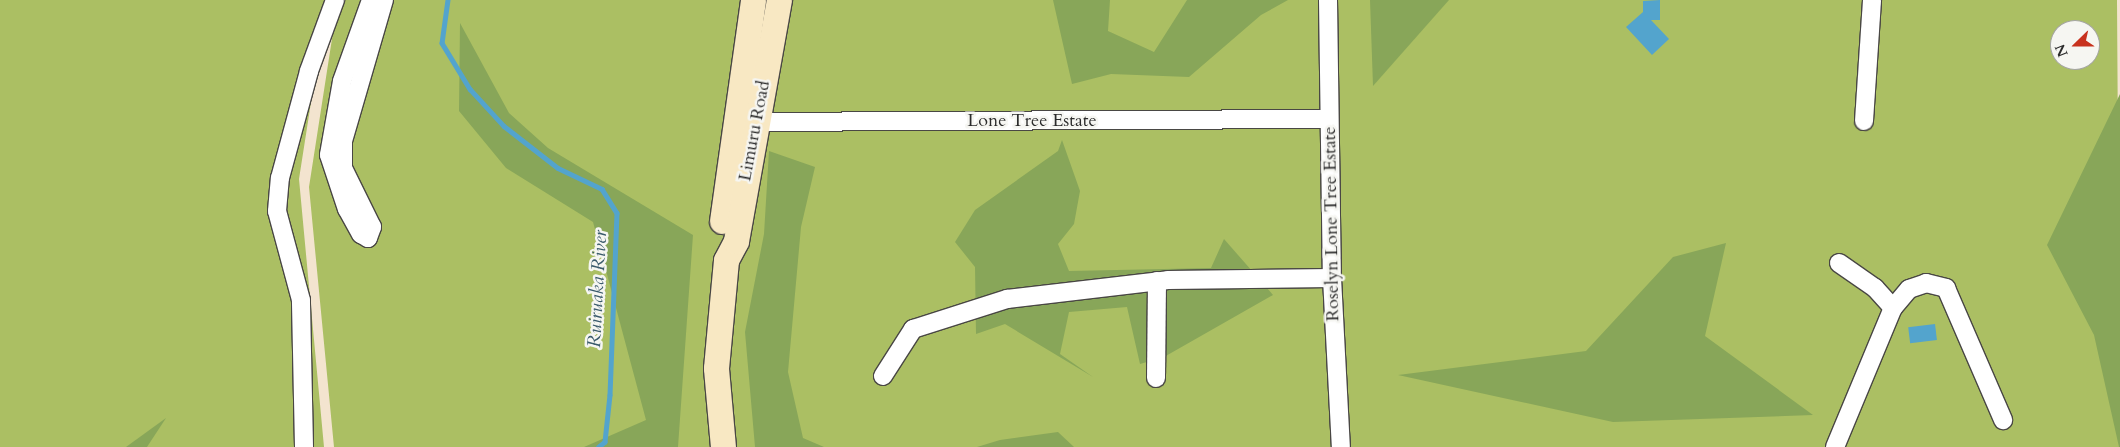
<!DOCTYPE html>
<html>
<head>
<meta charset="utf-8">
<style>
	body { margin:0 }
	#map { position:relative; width:2120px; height:447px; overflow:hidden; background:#f3e4cf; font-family:Cardo,serif }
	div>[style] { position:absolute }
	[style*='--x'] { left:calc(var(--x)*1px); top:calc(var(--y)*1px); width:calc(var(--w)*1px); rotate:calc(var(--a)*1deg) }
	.green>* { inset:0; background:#abbf63 }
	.forest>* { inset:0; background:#88a659 }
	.water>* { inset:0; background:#53a4cd; transform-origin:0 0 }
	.stream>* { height:4.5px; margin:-2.25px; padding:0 2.25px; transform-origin:2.25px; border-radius:2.25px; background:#53a4cd }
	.roads { filter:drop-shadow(1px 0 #494744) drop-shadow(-1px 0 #494744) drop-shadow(0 1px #494744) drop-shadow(0 -1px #494744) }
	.street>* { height:18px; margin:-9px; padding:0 9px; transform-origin:9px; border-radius:9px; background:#fff }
	.secondary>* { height:25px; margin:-12.5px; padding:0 12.5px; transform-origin:12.5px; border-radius:12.5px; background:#f8e8c3 }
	span { translate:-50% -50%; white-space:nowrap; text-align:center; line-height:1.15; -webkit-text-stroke:5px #f6f6f2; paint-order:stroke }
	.street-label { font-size:18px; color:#2b2b2b }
	.water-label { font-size:19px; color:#3b5b6c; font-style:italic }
	.north { position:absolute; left:2050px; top:20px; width:50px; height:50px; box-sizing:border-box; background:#f6f6f2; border:1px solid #a5a5a2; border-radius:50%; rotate:248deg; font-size:14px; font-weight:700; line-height:20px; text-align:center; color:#2b2b2b }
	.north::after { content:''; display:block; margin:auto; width:18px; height:22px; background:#c8321e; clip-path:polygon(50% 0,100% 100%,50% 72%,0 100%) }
</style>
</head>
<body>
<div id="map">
	<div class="green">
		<i style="clip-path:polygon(0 0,327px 0,299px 179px,324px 447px,0 447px)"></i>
		<i style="clip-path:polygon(evenodd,338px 0,2117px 0,2120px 447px,334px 447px,309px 187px,338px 0,2060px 30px,2090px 30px,2090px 60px,2060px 60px,2060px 30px)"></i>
	</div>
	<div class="forest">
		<i style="clip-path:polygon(1053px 0,1110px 0,1108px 31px,1154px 52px,1187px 0,1288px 0,1261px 15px,1189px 77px,1111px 74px,1072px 84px)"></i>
		<i style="clip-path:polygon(1370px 0,1449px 0,1373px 86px)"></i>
		<i style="clip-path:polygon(460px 23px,509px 113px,548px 148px,693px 235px,678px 447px,584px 447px,646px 420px,593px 222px,506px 168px,459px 111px)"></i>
		<i style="clip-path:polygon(2120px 94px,2120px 447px,2119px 447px,2094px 335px,2047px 245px)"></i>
		<i style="clip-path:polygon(1062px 140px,1080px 191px,1074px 224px,1058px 244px,1069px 271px,1211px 268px,1224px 239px,1273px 295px,1164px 357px,1140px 364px,1127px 307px,1069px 312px,1060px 354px,1093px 377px,1005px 324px,976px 334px,975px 267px,955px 242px,975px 210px,1058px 151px)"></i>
		<i style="clip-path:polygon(769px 151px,815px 167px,801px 227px,788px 372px,803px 438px,824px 447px,755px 447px,745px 332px,764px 234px)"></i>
		<i style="clip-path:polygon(1726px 243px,1705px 336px,1813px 415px,1613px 422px,1398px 375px,1586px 351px,1673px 257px)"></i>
		<i style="clip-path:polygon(166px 418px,147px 447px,126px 447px)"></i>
		<i style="clip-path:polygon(1058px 432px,1074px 447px,977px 447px,1000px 440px)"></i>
	</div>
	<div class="water">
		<i style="clip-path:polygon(1660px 0,1660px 20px,1651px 20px,1669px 39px,1652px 55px,1626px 27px,1643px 12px,1643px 1px)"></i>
		<i style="left:1935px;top:324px;width:16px;height:27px;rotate:83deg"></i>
	</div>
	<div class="stream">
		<i style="--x:448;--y:0;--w:43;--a:97.9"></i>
		<i style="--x:442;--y:43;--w:54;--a:58.7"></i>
		<i style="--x:470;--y:89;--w:50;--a:47.4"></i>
		<i style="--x:504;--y:126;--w:68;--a:37.9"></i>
		<i style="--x:558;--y:168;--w:49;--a:25.5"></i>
		<i style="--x:602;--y:189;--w:28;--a:58"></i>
		<i style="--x:617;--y:213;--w:182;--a:92.2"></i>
		<i style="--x:610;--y:395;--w:47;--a:96.1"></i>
		<i style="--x:605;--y:442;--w:8;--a:140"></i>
	</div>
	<div class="roads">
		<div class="street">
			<i style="--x:371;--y:0;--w:86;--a:109.7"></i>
			<i style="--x:342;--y:81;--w:75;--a:100"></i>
			<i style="--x:329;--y:155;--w:57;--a:71.6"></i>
			<i style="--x:347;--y:209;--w:29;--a:61"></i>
			<i style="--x:361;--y:234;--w:8;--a:30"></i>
			<i style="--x:368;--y:238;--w:12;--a:-70"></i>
			<i style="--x:372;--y:227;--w:66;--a:-116.2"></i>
			<i style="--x:343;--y:168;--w:27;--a:-90"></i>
			<i style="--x:343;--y:141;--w:147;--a:-73.8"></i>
			<i style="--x:1328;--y:0;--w:278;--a:89.2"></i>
			<i style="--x:1332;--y:278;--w:169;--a:87"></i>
			<i style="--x:1864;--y:121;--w:121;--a:-86.2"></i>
			<i style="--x:747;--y:122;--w:582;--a:-0.3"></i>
			<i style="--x:1839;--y:263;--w:44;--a:34.8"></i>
			<i style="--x:1875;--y:288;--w:27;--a:48"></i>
			<i style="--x:883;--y:376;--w:56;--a:-57.4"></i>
			<i style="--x:913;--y:329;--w:99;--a:-17.7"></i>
			<i style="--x:1007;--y:299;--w:162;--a:-6.7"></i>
			<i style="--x:1168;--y:280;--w:164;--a:-0.7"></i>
			<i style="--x:1156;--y:378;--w:97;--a:-89.4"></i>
			<i style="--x:304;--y:447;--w:147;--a:-91.2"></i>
			<i style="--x:301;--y:300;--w:92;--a:-105.1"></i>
			<i style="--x:277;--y:211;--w:33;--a:-85"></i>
			<i style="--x:280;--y:178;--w:111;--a:-74.8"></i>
			<i style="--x:309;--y:71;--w:76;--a:-69.9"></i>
			<i style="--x:1835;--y:447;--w:151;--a:-67.4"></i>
			<i style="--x:1893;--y:308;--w:25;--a:-50"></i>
			<i style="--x:1909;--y:289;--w:18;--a:-19"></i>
			<i style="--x:1926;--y:283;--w:21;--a:14"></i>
			<i style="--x:1946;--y:288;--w:144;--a:66.6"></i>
		</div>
		<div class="secondary">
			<i style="--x:722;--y:221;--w:223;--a:-82"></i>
			<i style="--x:723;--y:447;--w:79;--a:-95.1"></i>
			<i style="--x:716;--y:368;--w:108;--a:-84.7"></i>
			<i style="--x:726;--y:260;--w:21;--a:-62"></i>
			<i style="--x:736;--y:241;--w:245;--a:-79.9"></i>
		</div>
	</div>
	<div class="street-label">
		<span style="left:1032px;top:121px">Lone Tree Estate</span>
		<span style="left:755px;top:131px;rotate:-79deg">Limuru Road</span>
		<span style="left:1332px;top:224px;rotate:-91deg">Roselyn Lone Tree Estate</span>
	</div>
	<div class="water-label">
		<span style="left:598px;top:289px;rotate:-87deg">Ruiruaka River</span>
	</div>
	<div class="north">N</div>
</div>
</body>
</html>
